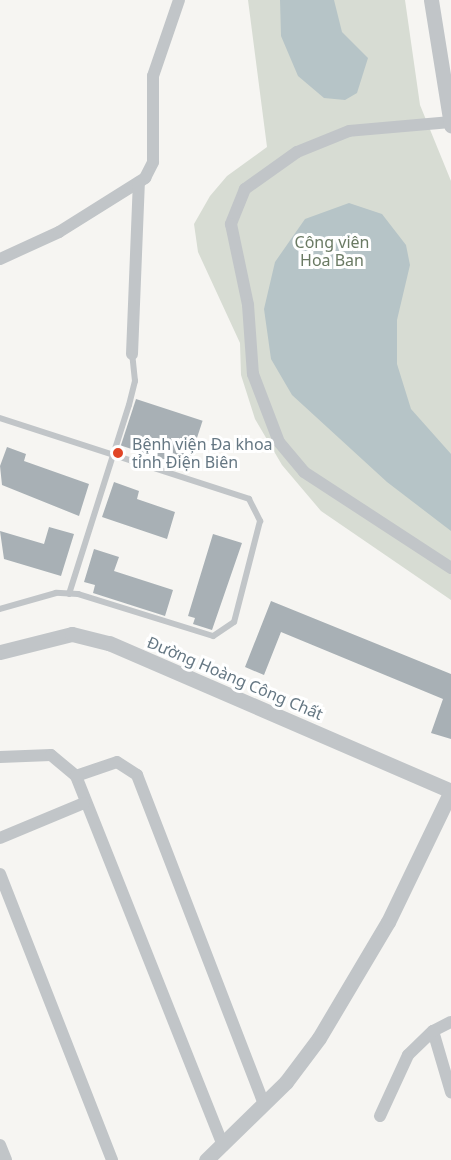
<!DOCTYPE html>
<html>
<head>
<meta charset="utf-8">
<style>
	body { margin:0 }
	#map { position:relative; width:451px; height:1160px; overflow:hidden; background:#f6f5f2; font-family:"Noto Sans",sans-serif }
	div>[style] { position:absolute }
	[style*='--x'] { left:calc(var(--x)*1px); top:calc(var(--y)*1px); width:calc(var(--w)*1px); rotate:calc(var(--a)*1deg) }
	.green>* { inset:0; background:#d7dcd3 }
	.water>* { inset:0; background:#b6c4c7 }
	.building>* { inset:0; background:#a8b0b5; transform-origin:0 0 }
	.service>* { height:6px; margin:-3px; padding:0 3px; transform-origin:3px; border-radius:3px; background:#c1c5c8 }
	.minor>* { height:12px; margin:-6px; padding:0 6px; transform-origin:6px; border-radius:6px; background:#c1c5c8 }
	.tertiary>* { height:15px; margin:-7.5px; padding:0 7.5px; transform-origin:7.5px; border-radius:7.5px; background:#c1c5c8 }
	.dots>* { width:16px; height:16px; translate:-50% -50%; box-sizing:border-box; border:3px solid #fff; border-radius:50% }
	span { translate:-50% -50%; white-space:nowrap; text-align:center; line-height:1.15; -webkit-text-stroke:6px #fff; paint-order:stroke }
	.park-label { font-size:16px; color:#6a7a63 }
	.poi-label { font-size:16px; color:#657783 }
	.left { translate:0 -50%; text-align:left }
	.street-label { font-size:16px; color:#657783 }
</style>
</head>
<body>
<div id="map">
	<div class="green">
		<i style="clip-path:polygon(248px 0,405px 0,420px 105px,451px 181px,451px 600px,321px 511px,282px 465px,255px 419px,241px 375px,240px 343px,198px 252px,194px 224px,210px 196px,227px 176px,267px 147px)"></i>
	</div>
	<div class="water">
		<i style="clip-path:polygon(280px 0,334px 0,342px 32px,368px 58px,357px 93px,345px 100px,324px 98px,298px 76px,281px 36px)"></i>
		<i style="clip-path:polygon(349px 203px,382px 214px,406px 245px,410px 265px,397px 320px,397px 364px,411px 409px,451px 454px,451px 531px,387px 482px,292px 395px,271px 359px,264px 309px,275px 262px,305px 219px)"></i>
	</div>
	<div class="building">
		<i style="left:136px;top:399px;width:70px;height:49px;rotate:18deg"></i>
		<i style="clip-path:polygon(7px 447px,26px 454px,24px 461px,89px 484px,79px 516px,2px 485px,0 466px)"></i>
		<i style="clip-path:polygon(114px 482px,139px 491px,137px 499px,175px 512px,167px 539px,102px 517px)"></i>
		<i style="clip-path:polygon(49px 527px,74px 534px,61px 576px,4px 559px,0 531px,44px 544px)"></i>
		<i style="clip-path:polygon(213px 534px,242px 543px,212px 630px,193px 624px,195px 618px,188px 616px)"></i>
		<i style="clip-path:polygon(94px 549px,119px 557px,114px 571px,173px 590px,165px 616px,93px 593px,95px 585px,84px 582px)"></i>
		<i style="clip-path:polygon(271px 601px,451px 674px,451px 739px,431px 733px,443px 699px,281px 632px,264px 675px,245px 667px)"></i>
	</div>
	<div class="service">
		<i style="--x:0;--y:418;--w:262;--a:18"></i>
		<i style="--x:249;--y:499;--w:25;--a:63"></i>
		<i style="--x:260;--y:521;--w:104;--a:104.4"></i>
		<i style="--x:234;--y:622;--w:25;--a:146"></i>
		<i style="--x:213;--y:636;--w:141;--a:-162.7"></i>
		<i style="--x:78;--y:594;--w:22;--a:-177"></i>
		<i style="--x:56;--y:593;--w:58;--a:164.1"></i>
		<i style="--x:69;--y:594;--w:198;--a:-72.4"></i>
		<i style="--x:129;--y:405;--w:25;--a:-76"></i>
		<i style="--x:135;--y:381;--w:27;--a:-96"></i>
	</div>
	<div class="minor">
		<i style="--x:451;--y:122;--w:102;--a:175"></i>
		<i style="--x:349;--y:131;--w:56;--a:158"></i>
		<i style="--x:297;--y:152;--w:64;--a:144.6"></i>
		<i style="--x:245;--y:189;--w:38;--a:112"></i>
		<i style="--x:231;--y:224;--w:83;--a:78.1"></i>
		<i style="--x:248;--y:305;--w:69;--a:85.9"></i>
		<i style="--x:253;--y:374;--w:73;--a:69.1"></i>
		<i style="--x:279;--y:442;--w:39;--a:50"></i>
		<i style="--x:304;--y:472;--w:176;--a:33.1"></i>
		<i style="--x:0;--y:259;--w:65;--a:-24.6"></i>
		<i style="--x:59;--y:232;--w:102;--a:-32.1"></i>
		<i style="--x:145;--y:178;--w:18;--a:-63"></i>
		<i style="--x:153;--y:162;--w:86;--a:-90"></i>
		<i style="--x:153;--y:76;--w:80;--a:-71.1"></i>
		<i style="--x:132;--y:354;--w:172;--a:-87.7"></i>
		<i style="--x:0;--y:757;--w:51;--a:-2.2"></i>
		<i style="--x:51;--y:755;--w:33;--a:40"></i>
		<i style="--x:76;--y:776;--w:398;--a:68.3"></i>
		<i style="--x:76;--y:776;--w:43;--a:-18.9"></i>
		<i style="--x:117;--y:762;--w:24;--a:33"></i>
		<i style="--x:137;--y:775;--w:353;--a:68.9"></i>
		<i style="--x:0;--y:838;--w:91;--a:-22.6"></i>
		<i style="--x:0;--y:874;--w:307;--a:68.6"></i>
		<i style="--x:433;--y:1031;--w:64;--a:73.6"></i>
		<i style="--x:380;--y:1116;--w:67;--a:-65.3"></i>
		<i style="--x:408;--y:1055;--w:35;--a:-44"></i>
		<i style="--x:433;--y:1031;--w:20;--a:-27"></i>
		<i style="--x:0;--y:1145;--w:16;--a:68"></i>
	</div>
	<div class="tertiary">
		<i style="--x:431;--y:0;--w:127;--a:80.9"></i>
		<i style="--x:0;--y:652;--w:74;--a:-14"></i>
		<i style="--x:72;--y:634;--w:38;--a:14"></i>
		<i style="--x:109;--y:643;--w:373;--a:23.4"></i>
		<i style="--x:206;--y:1160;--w:112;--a:-44.3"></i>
		<i style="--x:286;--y:1082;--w:55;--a:-53.1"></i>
		<i style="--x:319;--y:1038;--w:135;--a:-59.3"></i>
		<i style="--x:388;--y:922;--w:145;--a:-64.3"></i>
	</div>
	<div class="dots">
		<i style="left:118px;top:453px;background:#e14526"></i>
	</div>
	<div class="park-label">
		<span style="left:332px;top:251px">Công viên<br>Hoa Ban</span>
	</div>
	<div class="poi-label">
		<span class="left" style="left:132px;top:453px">Bệnh viện Đa khoa<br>tỉnh Điện Biên</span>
	</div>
	<div class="street-label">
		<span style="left:235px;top:678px;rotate:23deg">Đường Hoàng Công Chất</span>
	</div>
</div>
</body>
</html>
